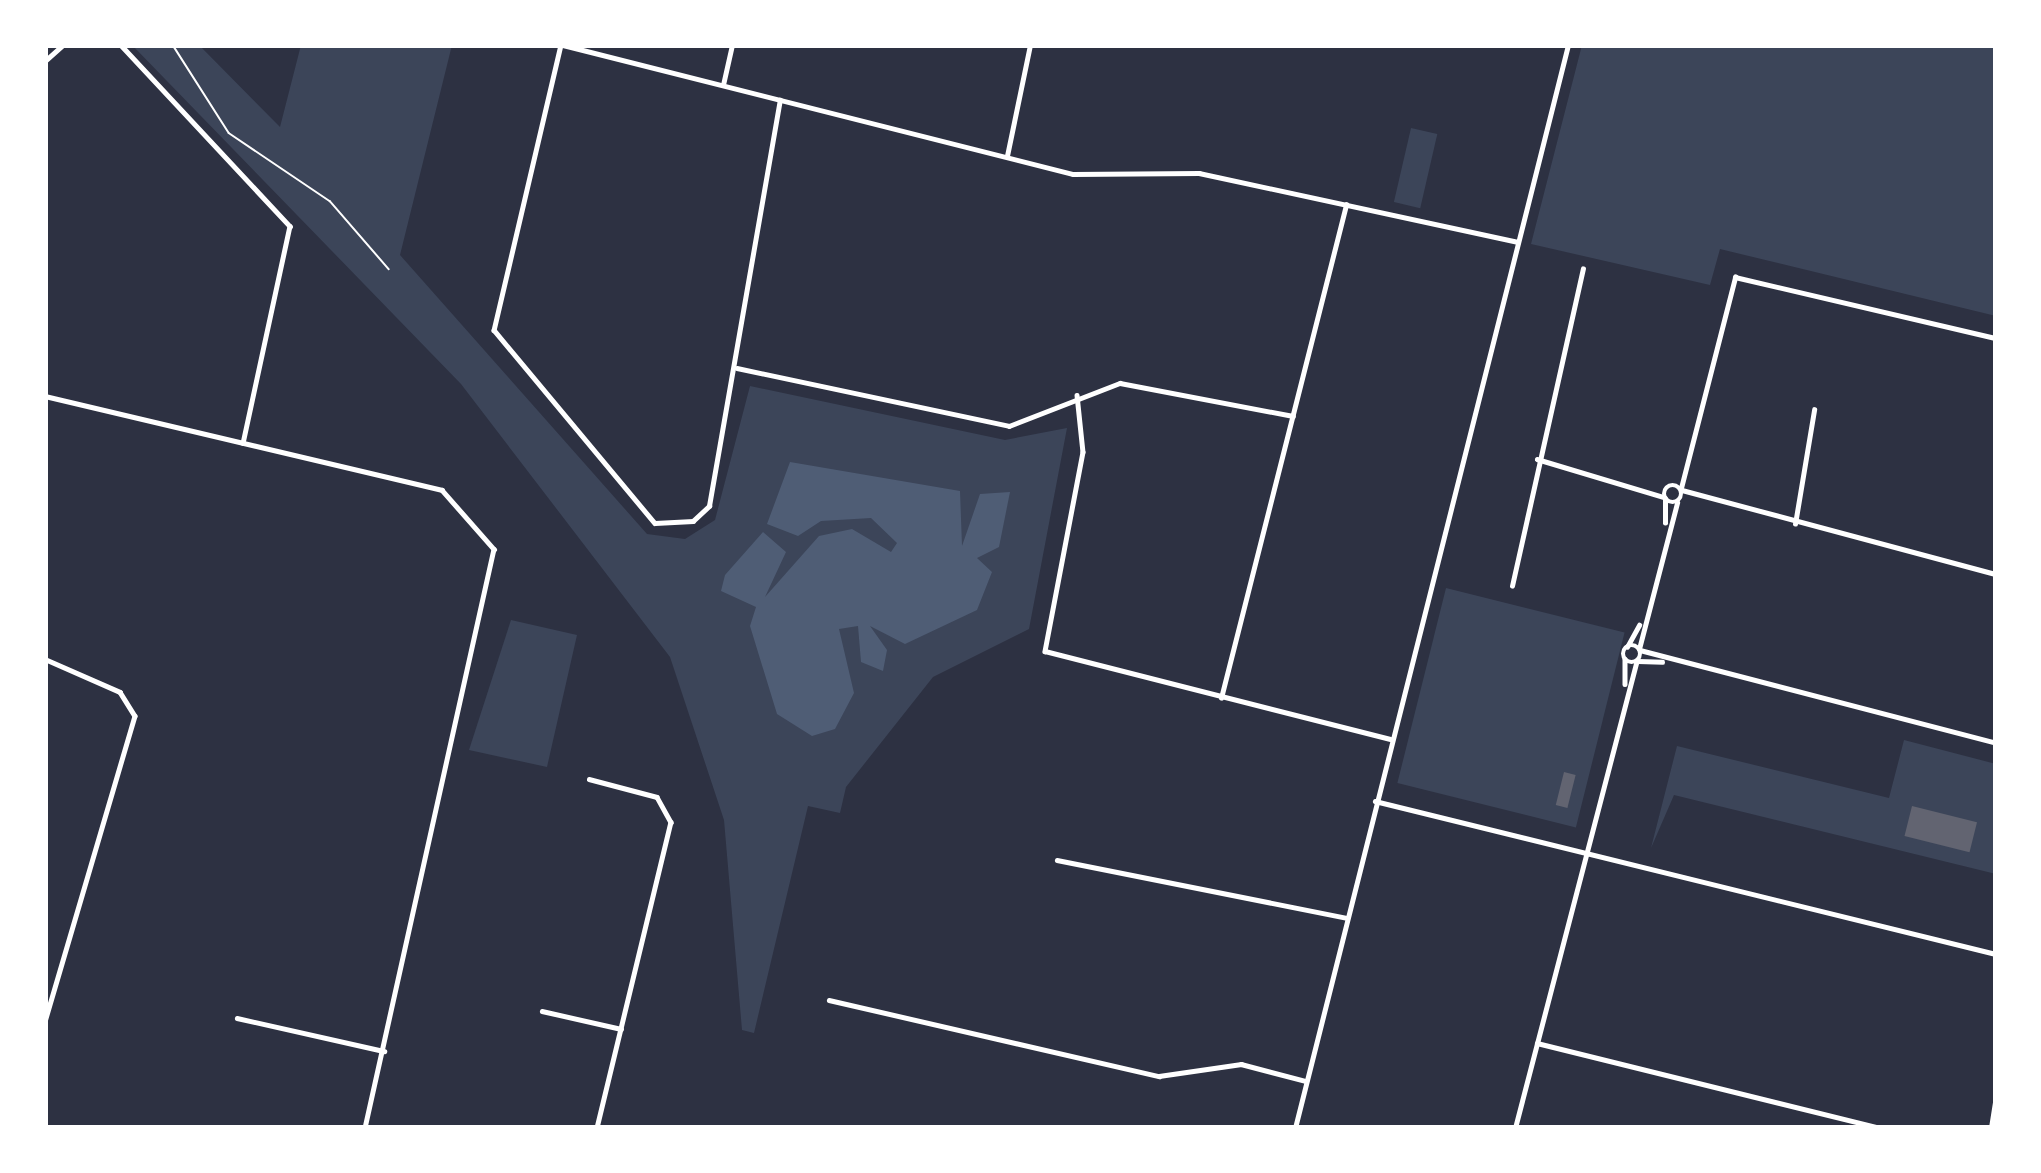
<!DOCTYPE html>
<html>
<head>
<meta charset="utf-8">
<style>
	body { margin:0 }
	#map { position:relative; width:2041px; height:1173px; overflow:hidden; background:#2d3142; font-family:Roboto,sans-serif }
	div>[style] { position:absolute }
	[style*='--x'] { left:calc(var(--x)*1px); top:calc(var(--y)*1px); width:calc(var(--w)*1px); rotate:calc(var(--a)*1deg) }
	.green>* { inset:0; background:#3c4559; transform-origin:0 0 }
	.water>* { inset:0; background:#4f5d75 }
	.building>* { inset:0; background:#626471; transform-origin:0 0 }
	.path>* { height:1.5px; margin:-0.75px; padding:0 0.75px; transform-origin:0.75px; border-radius:0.75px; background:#fff }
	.minor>* { height:4.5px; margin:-2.25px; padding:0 2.25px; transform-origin:2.25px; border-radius:2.25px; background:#fff }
	.minor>.ring { margin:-2.25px; padding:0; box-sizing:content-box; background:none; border:4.5px solid #fff; border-radius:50% }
	.tertiary>* { height:4.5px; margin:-2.25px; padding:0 2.25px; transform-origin:2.25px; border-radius:2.25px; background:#fff }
	.primary>* { height:6px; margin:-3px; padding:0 3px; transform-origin:3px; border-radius:3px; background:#fff }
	span { translate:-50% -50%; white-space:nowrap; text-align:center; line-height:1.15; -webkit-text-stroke:9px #fff; paint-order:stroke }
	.frame { position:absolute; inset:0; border:48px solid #fff; pointer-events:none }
</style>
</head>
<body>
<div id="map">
	<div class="green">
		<i style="clip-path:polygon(132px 45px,199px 45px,280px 127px,301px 45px,452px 45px,400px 255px,647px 534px,685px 539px,715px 520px,750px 386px,1005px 440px,1067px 428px,1029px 629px,933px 677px,846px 787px,840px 813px,808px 806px,754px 1033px,742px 1030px,724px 820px,670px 657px,461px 384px)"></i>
		<i style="clip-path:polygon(1582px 45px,1996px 45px,1996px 316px,1720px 249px,1710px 285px,1531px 244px)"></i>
		<i style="left:1411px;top:128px;width:27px;height:76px;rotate:13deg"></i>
		<i style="left:1446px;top:588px;width:184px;height:201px;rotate:14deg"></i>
		<i style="clip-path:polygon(511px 620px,577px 635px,547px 767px,469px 750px)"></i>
		<i style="clip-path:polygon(1904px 740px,1996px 764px,1996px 874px,1674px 795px,1651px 848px,1677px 746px,1889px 798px)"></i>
	</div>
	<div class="water">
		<i style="clip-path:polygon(790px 462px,960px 491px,962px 546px,980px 494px,1010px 492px,999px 547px,977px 558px,992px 572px,977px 610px,905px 644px,870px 626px,887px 650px,883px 671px,861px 662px,858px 626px,839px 629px,854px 693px,835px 729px,812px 736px,777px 714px,750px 626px,756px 607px,721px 591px,725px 575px,763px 532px,786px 552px,765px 597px,819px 536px,852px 529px,891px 552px,897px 543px,871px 518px,821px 521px,798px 536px,767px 524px)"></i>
	</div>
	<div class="building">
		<i style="left:1564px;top:772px;width:12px;height:34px;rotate:14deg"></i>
		<i style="left:1912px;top:806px;width:67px;height:31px;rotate:14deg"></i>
	</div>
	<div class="path">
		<i style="--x:173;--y:45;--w:104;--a:57.5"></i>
		<i style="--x:229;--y:133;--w:122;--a:34"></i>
		<i style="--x:330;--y:201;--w:90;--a:49.1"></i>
	</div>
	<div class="minor">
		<i style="--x:121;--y:45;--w:248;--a:47"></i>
		<i style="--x:290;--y:226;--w:222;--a:102.2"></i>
		<i style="--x:561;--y:45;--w:293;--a:103.2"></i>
		<i style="--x:494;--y:330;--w:251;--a:50.2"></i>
		<i style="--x:655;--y:523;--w:38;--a:-3"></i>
		<i style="--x:693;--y:521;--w:22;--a:-43"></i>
		<i style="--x:709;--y:506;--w:412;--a:-80.1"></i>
		<i style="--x:563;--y:45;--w:526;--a:14.19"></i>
		<i style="--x:1073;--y:174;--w:126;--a:-0.5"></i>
		<i style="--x:1199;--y:173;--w:325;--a:12.2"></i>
		<i style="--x:45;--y:61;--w:24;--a:-42"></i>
		<i style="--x:723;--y:85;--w:41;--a:-77.3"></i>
		<i style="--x:1007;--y:156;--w:113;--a:-78.3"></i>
		<i style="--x:737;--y:368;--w:278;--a:12"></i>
		<i style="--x:1009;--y:426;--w:119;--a:-21.2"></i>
		<i style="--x:1120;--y:383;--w:176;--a:10.8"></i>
		<i style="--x:1077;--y:395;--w:57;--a:84"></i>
		<i style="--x:1083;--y:452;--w:203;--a:100.8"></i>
		<i style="--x:1045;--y:651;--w:356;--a:14.3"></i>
		<i style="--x:45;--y:396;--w:408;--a:13.3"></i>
		<i style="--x:442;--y:490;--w:79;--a:48.6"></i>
		<i style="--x:494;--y:549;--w:593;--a:102.56"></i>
		<i style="--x:1537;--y:459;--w:133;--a:16.7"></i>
		<i class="ring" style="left:1664px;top:485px;width:13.5px;height:13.5px"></i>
		<i style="--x:1681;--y:488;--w:218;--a:-75.6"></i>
		<i style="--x:1735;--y:277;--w:268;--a:13.2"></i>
		<i style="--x:1682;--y:490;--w:325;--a:15"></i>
		<i style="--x:1665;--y:523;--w:24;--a:-90"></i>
		<i style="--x:1795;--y:524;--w:116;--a:-80.5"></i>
		<i style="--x:1512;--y:586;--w:325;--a:-77.4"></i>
		<i class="ring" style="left:1623px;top:645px;width:13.5px;height:13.5px"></i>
		<i style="--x:1627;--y:647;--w:25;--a:-61"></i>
		<i style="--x:1639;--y:649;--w:151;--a:-75.4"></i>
		<i style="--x:1640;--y:650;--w:368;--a:14.6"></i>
		<i style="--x:45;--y:659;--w:82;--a:23.7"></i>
		<i style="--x:120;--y:692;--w:28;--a:58"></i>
		<i style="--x:135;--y:716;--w:318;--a:106.4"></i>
		<i style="--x:1625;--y:659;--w:25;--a:90"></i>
		<i style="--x:1638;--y:661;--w:24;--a:2"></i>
		<i style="--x:1221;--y:698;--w:509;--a:-75.77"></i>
		<i style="--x:589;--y:779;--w:70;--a:14.8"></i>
		<i style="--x:657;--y:797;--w:29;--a:61"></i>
		<i style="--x:671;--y:822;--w:315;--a:103.6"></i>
		<i style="--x:1375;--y:801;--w:640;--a:13.84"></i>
		<i style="--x:1057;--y:860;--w:295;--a:11.3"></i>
		<i style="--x:829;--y:1000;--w:339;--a:13"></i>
		<i style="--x:1159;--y:1076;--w:83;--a:-8.3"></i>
		<i style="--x:1241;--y:1064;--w:67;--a:14.7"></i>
		<i style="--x:542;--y:1011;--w:81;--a:12.8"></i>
		<i style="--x:237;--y:1018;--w:151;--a:12.7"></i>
		<i style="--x:45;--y:1039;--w:21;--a:90"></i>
		<i style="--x:1537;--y:1043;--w:354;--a:13.9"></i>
		<i style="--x:1515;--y:1128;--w:481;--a:-75.4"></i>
	</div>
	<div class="tertiary">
		<i style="--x:1295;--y:1128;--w:1117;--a:-75.85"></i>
	</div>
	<div class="primary">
		<i style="--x:1992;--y:1128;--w:25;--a:-81"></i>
	</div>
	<div class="frame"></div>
</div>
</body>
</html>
